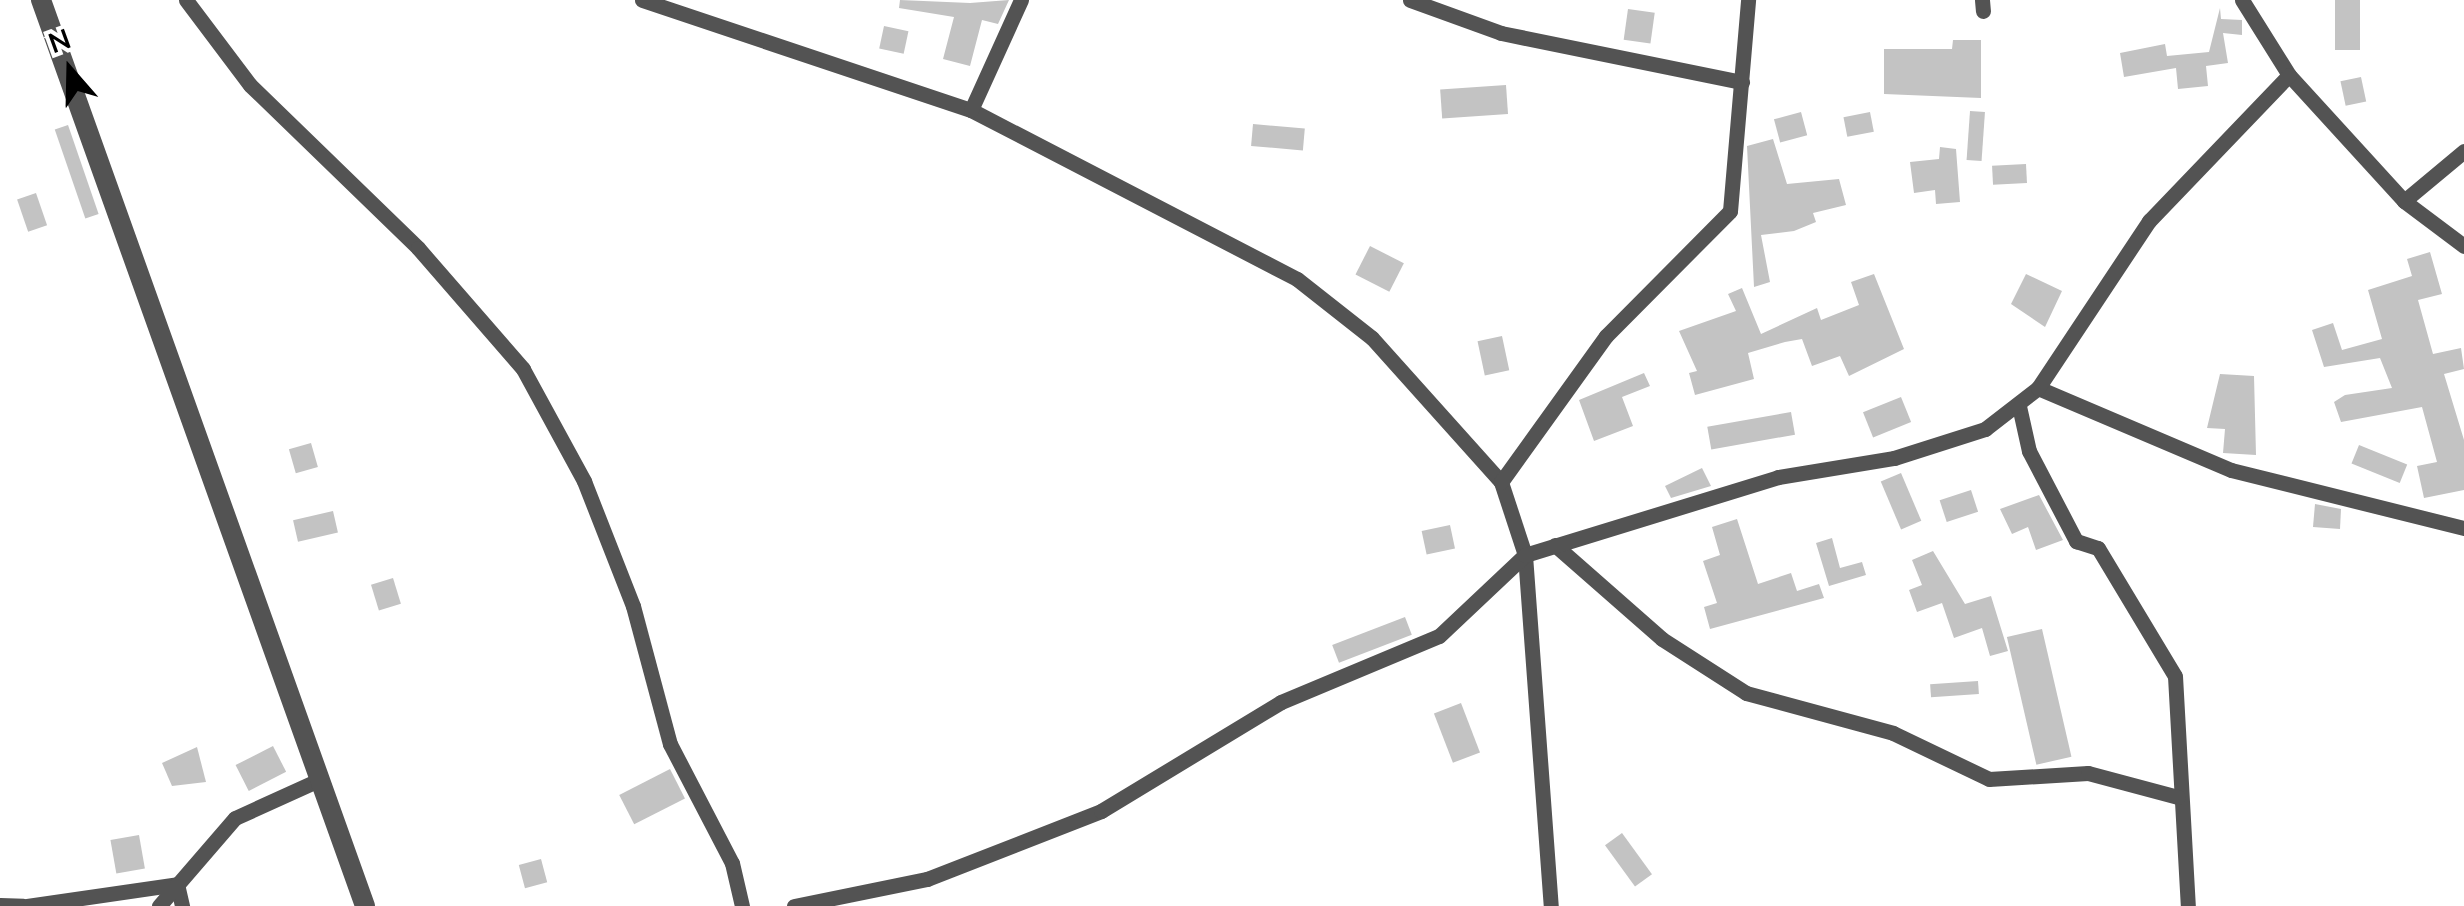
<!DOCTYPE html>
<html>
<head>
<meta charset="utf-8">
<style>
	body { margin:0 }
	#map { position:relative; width:2464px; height:906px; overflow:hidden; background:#fff; font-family:"Nunito Sans",sans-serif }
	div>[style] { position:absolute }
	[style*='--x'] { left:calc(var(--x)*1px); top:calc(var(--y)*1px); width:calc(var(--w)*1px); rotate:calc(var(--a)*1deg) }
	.building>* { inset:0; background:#c3c3c3; transform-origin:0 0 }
	.minor>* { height:15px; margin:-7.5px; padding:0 7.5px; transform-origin:7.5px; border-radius:7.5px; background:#535353 }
	.tertiary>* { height:20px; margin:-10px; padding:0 10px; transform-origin:10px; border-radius:10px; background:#535353 }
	span { translate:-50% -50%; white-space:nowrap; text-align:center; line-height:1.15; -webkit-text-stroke:8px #fff; paint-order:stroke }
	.north { position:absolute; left:20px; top:20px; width:100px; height:100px; -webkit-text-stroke:8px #fff; paint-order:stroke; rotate:340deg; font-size:28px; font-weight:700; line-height:40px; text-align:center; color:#000 }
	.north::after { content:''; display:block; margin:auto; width:35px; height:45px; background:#000; clip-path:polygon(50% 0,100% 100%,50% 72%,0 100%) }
</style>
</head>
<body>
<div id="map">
	<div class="building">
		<i style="clip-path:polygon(900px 0,970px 3px,1009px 0,998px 24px,982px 20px,970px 66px,943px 59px,954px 17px,899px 8px)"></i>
		<i style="left:2335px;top:0;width:25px;height:50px"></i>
		<i style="clip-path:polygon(2220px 8px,2221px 19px,2242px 20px,2242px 35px,2223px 33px,2228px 63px,2206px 66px,2208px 86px,2178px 89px,2176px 68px,2124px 77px,2120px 53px,2165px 44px,2167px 56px,2209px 52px)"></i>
		<i style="left:1628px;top:9px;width:27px;height:31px;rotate:8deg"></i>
		<i style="left:884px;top:26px;width:25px;height:23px;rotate:12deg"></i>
		<i style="clip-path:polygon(1953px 40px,1981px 40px,1981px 98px,1884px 94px,1884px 49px,1952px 49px)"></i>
		<i style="left:2361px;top:77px;width:25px;height:21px;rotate:78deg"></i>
		<i style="left:1506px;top:85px;width:29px;height:66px;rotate:86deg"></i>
		<i style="left:1970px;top:111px;width:15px;height:49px;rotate:4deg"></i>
		<i style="left:1801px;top:112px;width:24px;height:28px;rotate:75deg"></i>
		<i style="left:1870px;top:112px;width:20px;height:27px;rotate:79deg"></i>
		<i style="left:1253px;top:124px;width:52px;height:22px;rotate:5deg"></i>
		<i style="left:68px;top:125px;width:94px;height:14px;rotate:71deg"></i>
		<i style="clip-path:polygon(1773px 139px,1787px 184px,1839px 179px,1846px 205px,1813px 213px,1816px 222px,1794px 231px,1761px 235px,1770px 282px,1754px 287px,1747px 146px)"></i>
		<i style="clip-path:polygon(1940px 147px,1956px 149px,1960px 202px,1936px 204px,1935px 190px,1914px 193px,1910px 162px,1939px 159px)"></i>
		<i style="left:2026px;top:164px;width:19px;height:34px;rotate:87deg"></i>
		<i style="left:36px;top:193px;width:34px;height:20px;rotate:71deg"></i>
		<i style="left:1370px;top:246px;width:38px;height:32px;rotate:27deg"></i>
		<i style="clip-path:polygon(2430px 252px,2442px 294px,2418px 300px,2433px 354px,2461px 348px,2464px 369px,2444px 374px,2464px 440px,2464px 490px,2424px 498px,2417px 466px,2437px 462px,2422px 407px,2341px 422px,2334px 402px,2345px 395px,2392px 388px,2380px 358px,2324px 367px,2312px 330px,2333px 323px,2342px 350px,2382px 339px,2368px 290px,2412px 276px,2407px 259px)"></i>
		<i style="clip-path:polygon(1874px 274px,1904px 349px,1849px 376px,1840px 356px,1812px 366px,1802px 339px,1785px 342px,1748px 353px,1754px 379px,1695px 395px,1689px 373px,1697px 371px,1679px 331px,1736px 311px,1728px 294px,1742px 288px,1761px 334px,1817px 308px,1821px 320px,1859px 305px,1851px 282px)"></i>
		<i style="clip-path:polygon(2026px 274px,2062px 291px,2045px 327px,2011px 304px)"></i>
		<i style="left:1502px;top:336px;width:35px;height:25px;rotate:78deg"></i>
		<i style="clip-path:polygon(1644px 373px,1650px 386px,1622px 397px,1633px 426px,1594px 441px,1579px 400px)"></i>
		<i style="clip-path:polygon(2220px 374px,2254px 376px,2256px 455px,2223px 453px,2225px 429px,2207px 428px)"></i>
		<i style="left:1901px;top:397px;width:27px;height:41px;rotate:68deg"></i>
		<i style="left:1791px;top:412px;width:23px;height:85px;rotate:80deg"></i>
		<i style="left:311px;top:443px;width:25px;height:23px;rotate:74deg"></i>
		<i style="left:2359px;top:445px;width:52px;height:20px;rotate:22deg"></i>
		<i style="clip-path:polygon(1702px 468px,1711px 486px,1671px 498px,1665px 486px)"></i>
		<i style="left:1901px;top:473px;width:52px;height:22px;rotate:67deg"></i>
		<i style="left:1971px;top:490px;width:23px;height:33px;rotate:72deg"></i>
		<i style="clip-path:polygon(2039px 495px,2063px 540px,2036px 550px,2028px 527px,2012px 534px,2000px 509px)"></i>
		<i style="clip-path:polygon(2315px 504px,2341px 509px,2340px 529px,2313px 527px)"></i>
		<i style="left:333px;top:511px;width:22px;height:41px;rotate:77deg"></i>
		<i style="clip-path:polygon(1737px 519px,1758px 584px,1791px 573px,1797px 591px,1819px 584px,1824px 598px,1710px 629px,1704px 607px,1717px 603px,1703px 561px,1720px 555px,1712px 527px)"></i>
		<i style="left:1450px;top:525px;width:24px;height:29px;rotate:78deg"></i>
		<i style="clip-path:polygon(1832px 538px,1840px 568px,1862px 562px,1866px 575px,1829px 586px,1816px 543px)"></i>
		<i style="clip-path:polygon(1933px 551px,1965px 604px,1991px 596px,2008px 651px,1990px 656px,1982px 628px,1954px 638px,1942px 603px,1917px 612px,1909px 590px,1922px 585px,1912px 560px)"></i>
		<i style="left:393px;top:578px;width:27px;height:23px;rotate:73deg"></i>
		<i style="left:1405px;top:617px;width:19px;height:78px;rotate:69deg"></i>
		<i style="left:2042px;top:629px;width:131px;height:36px;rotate:77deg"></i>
		<i style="left:1978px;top:681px;width:13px;height:48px;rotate:86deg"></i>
		<i style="left:1461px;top:703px;width:53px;height:29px;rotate:69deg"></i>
		<i style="left:273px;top:746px;width:29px;height:42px;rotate:63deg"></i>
		<i style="clip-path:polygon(197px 747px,206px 782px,172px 786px,162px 763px)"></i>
		<i style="left:670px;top:769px;width:33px;height:57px;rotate:63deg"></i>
		<i style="left:1622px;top:833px;width:51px;height:21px;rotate:54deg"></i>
		<i style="left:139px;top:835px;width:34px;height:29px;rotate:80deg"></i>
		<i style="left:541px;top:859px;width:24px;height:23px;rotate:75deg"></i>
	</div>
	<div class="minor">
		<i style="--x:186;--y:0;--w:106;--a:53"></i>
		<i style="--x:250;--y:85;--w:234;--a:44.1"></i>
		<i style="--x:418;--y:248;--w:160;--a:49"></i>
		<i style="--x:523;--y:369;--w:128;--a:61.4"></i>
		<i style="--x:584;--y:481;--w:134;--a:68.6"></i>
		<i style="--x:633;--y:606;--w:143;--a:75"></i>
		<i style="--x:670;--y:744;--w:134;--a:62.5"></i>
		<i style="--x:732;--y:863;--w:44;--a:76.9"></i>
		<i style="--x:642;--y:0;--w:347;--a:18.5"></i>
		<i style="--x:971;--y:110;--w:367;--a:27.4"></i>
		<i style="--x:1297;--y:279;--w:95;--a:38.2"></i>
		<i style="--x:1372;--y:338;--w:193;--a:48.1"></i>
		<i style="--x:1501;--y:482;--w:77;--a:71.8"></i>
		<i style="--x:1525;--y:555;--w:352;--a:85.8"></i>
		<i style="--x:1410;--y:0;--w:97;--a:19.9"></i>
		<i style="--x:1501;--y:33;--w:246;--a:11.5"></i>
		<i style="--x:1982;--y:0;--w:11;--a:85"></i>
		<i style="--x:2242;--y:0;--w:89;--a:57.9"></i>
		<i style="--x:2289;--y:75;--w:171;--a:47.6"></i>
		<i style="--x:2404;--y:201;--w:75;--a:36.9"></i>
		<i style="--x:971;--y:110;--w:121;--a:-65.6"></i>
		<i style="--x:2404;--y:201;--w:78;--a:-39.8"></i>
		<i style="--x:2038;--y:388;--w:210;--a:23"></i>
		<i style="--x:2231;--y:470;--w:240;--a:14"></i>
		<i style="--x:2019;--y:406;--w:46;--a:77.5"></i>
		<i style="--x:2029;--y:451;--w:102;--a:62.4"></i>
		<i style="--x:2076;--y:541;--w:23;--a:18"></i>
		<i style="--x:2098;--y:548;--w:149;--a:59"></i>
		<i style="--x:2175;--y:676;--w:230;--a:86.8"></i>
		<i style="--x:1501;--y:482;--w:180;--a:-54.3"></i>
		<i style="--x:1606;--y:336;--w:176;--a:-45.2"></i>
		<i style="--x:1730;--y:211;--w:212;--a:-85.1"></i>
		<i style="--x:1555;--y:545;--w:142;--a:41.3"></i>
		<i style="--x:1662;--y:639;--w:100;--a:32.7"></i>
		<i style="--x:1746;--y:693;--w:152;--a:15.2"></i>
		<i style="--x:1893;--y:733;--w:106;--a:25.6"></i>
		<i style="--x:1989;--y:779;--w:99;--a:-3.5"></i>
		<i style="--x:2088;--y:773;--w:93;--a:14.9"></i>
		<i style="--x:0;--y:905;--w:23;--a:2"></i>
		<i style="--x:27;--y:906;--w:152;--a:-8.3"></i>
		<i style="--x:177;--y:884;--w:23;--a:77"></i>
		<i style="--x:159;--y:906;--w:116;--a:-49.2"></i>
		<i style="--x:235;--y:818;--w:94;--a:-24.4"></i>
		<i style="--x:794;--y:906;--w:136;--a:-11.5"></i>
		<i style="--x:927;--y:879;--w:187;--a:-21.3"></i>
		<i style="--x:1101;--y:811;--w:210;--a:-31.2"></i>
		<i style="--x:1281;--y:702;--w:171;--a:-22.7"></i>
		<i style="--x:1439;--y:636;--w:118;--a:-43.3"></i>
		<i style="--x:1525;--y:555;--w:265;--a:-17.1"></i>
		<i style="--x:1778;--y:477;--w:118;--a:-9.3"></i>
		<i style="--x:1894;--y:458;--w:96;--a:-17.7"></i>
		<i style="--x:1985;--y:429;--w:67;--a:-37.7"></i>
		<i style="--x:2038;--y:388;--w:201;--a:-56.4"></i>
		<i style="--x:2149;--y:221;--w:202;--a:-46.2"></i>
	</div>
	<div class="tertiary">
		<i style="--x:41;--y:0;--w:962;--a:70.32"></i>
	</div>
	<div class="north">N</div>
</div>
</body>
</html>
